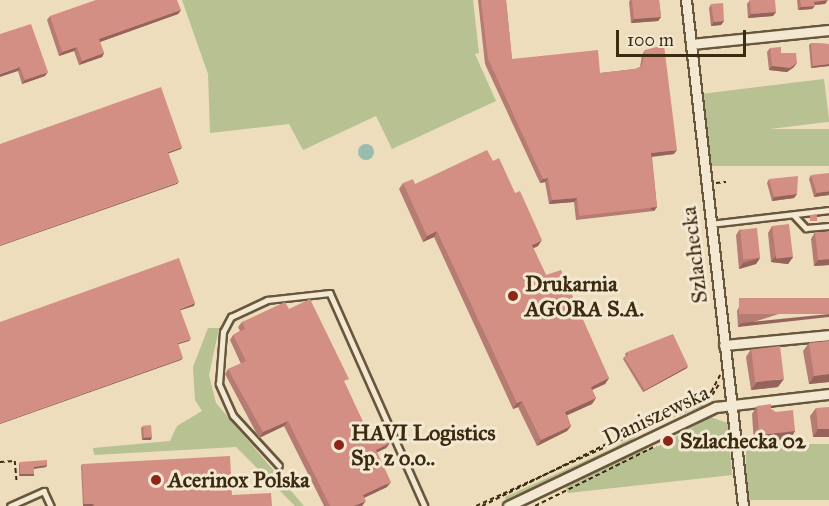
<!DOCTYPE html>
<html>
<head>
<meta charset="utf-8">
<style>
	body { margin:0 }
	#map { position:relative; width:829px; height:506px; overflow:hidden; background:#edddbc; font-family:"IM FELL Great Primer",serif }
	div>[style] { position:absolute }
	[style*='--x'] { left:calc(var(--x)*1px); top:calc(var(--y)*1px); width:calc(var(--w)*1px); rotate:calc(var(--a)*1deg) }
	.green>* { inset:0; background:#b7c192; transform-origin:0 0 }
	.water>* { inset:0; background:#9abcae }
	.round { border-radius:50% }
	.path>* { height:1.5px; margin-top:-0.75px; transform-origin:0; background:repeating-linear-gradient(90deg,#3c2a11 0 4.5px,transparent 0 7.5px) }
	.roads { filter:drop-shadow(2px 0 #68573c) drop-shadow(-2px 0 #68573c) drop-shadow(0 2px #68573c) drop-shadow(0 -2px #68573c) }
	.service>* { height:4.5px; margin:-2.25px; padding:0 2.25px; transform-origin:2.25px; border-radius:2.25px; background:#f3e9d3 }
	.minor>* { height:9px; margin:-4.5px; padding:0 4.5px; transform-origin:4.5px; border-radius:4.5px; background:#f3e9d3 }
	.wall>* { inset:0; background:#b67b72 }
	.shaded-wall>* { inset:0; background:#94645c; transform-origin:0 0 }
	.building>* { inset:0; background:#d48f84; transform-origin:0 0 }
	.dots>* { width:16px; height:16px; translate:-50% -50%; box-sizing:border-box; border:3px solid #f3e9d3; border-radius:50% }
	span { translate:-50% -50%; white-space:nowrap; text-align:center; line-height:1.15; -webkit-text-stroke:6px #f3e9d3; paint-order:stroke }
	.street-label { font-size:22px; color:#3c2a11 }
	.poi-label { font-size:22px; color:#3c2a11; font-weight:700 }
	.left { translate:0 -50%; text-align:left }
	.scale { position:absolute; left:616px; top:30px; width:130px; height:27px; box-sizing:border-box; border:3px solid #3c2a11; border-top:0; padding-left:8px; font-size:18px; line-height:21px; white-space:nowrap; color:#3c2a11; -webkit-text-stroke:4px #f3e9d3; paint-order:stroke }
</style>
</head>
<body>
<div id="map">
	<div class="green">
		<i style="clip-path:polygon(182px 0,473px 0,479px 53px,475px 54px,496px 101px,392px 149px,376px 116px,303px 150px,289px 124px,210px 133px,208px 74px)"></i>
		<i style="left:824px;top:79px;width:43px;height:124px;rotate:83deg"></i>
		<i style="left:829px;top:129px;width:37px;height:124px;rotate:90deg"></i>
		<i style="clip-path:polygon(208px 328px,219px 328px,209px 375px,216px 403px,304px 506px,295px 506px,236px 447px,94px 455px,93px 448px,170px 441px,177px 426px,202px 411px,195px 400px,193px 367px)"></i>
		<i style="clip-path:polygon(700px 402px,704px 406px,668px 419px,667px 418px)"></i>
		<i style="clip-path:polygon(710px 417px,728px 423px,732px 475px,568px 493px,564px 485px,625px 455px,657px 447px)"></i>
		<i style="clip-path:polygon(643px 430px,627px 444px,506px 502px,505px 497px,613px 448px)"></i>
		<i style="left:829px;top:444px;width:56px;height:83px;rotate:90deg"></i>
	</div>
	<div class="water">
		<i class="round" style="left:358px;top:144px;width:16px;height:16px"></i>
	</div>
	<div class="path">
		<i style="--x:716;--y:183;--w:10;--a:-6"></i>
		<i style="--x:0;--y:462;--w:15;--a:-4"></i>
		<i style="--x:15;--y:461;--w:22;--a:85"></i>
		<i style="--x:476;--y:506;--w:202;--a:-24.5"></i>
		<i style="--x:660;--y:422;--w:59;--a:-27.4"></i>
		<i style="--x:712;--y:395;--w:15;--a:-58"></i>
		<i style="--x:482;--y:506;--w:256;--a:-26.5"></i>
		<i style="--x:711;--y:392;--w:19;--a:-62"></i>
		<i style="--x:535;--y:506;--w:135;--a:-26.4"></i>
	</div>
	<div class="roads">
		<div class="service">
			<i style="--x:794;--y:215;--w:18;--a:47"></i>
			<i style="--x:806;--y:228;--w:23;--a:-5"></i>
			<i style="--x:710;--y:224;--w:120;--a:-6.7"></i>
			<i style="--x:279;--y:466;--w:68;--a:-132.6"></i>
			<i style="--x:233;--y:416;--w:35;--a:-114"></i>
			<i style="--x:219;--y:384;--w:52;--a:-85.6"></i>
			<i style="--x:223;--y:332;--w:17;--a:-62"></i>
			<i style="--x:231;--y:317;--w:40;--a:-25"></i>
			<i style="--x:267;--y:300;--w:63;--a:-6.3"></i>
			<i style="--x:330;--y:293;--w:233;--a:66"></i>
			<i style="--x:10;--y:506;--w:37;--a:-24"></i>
			<i style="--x:44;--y:491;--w:17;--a:65"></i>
		</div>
		<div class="minor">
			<i style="--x:686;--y:0;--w:509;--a:83.57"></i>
			<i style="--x:691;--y:44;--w:139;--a:-5.8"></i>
			<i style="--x:724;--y:345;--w:105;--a:-5.4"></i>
			<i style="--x:508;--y:506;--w:230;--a:-25.5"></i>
			<i style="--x:716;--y:407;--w:114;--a:-6.6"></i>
		</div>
	</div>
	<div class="wall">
		<i style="clip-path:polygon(478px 0,506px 0,512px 59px,600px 73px,635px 69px,640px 67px,642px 55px,645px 50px,674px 154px,652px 157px,657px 207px,654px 211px,576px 220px,574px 202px,549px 204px,545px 182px,540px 183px,485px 64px)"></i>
		<i style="clip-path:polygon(630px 0,659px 0,661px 17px,658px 21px,631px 23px,629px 2px)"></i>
		<i style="clip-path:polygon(750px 0,776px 12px,773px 16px,748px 18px,747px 4px)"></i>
		<i style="clip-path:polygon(797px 0,827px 0,825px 4px,814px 5px,812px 9px,798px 10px)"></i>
		<i style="clip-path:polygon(711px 4px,724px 21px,721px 25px,711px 26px,709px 8px)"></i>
		<i style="clip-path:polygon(181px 10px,178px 14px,100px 42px,104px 53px,102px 57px,79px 65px,74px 51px,59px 56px,47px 20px,50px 16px)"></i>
		<i style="clip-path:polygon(0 34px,45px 76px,22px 84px,18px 71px)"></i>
		<i style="clip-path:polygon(811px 43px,829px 44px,829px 66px,811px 68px,809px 45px)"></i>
		<i style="clip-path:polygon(770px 48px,781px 53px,794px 67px,787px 72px,769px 70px,767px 52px)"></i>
		<i style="clip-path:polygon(811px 175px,829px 195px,814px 197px,809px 179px)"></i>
		<i style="clip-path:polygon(769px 179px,797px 194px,794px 198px,772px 201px,767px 183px)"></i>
		<i style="clip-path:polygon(403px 183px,415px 184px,538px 246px,533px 248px,546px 275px,609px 378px,605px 384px,592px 390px,596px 398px,592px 404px,567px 415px,571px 426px,567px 431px,537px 446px,518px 407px,513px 409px,434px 237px,423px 242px,399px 189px)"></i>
		<i style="clip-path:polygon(772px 226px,793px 257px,788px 264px,771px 262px,768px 233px)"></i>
		<i style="clip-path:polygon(740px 229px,760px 258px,756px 264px,739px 269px,736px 235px)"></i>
		<i style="clip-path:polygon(815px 232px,829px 265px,814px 266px,811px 239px)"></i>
		<i style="clip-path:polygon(829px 298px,738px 327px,737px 311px,739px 307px)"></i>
		<i style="clip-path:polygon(289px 309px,345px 384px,370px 437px,390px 443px,386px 448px,377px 452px,387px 487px,364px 498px,362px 506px,324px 506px,284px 426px,259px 438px,225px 374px,228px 369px,241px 364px,230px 340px,233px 335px,240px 331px,238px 327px,242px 322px)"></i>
		<i style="clip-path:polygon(829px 341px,829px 382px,809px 384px,803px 351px,809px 343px)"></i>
		<i style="clip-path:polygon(751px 349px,778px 387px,751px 390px,746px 357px)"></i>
		<i style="clip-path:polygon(627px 352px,687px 368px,643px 392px,623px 359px,624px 357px,626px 356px,625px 354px)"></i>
		<i style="clip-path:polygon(757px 406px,771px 409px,795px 431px,790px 439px,754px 443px,752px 414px)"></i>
		<i style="clip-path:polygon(816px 408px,829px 437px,813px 437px,810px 416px)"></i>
		<i style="clip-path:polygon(143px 426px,151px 440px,142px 440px,141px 428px)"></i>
		<i style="clip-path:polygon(20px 462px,47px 465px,46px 467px,34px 469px,34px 474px,33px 476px,19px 476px,19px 464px)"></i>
		<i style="clip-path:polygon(82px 464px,232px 495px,272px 506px,83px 506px,81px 466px)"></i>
	</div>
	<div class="shaded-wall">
		<i style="clip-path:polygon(828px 0,825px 4px,812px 5px,814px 2px)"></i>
		<i style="clip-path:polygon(815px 6px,812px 9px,798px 10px,801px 7px)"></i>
		<i style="clip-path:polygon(181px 10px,178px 14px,97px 43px,99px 39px)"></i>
		<i style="clip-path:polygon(776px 12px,773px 16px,748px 18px,751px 14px)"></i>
		<i style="clip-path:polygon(661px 17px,658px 21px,631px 23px,634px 19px)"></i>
		<i style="clip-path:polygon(724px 21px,721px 25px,711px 26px,714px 22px)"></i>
		<i style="clip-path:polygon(77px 47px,74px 51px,59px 56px,62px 52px)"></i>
		<i style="clip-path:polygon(104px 53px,102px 57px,79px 65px,82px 61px)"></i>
		<i style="clip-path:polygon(797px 63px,794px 67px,787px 72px,769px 70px,772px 66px)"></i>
		<i style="clip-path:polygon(829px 64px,829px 66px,811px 68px,813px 66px)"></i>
		<i style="clip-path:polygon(20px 67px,18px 71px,0 77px,0 74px)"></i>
		<i style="clip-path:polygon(48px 72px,45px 76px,22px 84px,25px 80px)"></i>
		<i style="clip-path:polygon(182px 147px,181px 149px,167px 154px,168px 152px)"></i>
		<i style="clip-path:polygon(677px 150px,674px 154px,648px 157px,651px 153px)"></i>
		<i style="clip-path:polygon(548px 178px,545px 182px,540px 183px,543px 179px)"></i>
		<i style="clip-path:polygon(179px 182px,177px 184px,0 246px,0 245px)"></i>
		<i style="clip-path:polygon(829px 191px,829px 195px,814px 197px,817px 193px)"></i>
		<i style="clip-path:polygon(797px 194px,794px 198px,772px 201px,774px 197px)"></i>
		<i style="clip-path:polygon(577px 198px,574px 202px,549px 204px,552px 200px)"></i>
		<i style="left:657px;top:207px;width:5px;height:79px;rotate:127deg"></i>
		<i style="clip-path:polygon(437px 231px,434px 237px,423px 242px,427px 236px)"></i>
		<i style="clip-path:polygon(542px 240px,538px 246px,528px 251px,532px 245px)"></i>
		<i style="clip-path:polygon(776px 256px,793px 257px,788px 264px,771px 262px)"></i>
		<i style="clip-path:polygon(760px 258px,756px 264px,739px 269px,743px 263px)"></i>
		<i style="clip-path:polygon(829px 259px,829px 265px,814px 266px,818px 260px)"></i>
		<i style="clip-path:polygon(195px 303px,194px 306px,178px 311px,180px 309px)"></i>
		<i style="clip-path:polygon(829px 314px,829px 317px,738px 327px,741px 323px)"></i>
		<i style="clip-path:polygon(191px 339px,189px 341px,176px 345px,178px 343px)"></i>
		<i style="clip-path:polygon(183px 358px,181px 360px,0 424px,0 423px)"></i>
		<i style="clip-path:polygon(688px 366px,687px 368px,643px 392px,645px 390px)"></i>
		<i style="clip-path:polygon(829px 374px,829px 382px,809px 384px,814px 376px)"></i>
		<i style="clip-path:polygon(609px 378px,605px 384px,587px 392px,591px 387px)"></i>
		<i style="clip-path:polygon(784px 379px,778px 387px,751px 390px,757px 382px)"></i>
		<i style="clip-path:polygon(596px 398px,592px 404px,561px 418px,565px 412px)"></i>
		<i style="clip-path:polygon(522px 401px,518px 407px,513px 409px,517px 403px)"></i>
		<i style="clip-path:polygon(288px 421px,284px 426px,259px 438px,263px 432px)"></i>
		<i style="clip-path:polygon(571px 426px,567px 431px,537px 446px,541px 440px)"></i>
		<i style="clip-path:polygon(818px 429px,829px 429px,829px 437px,813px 437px)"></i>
		<i style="clip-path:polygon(795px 431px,790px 439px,754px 443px,759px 435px)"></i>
		<i style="clip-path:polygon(152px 437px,151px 440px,142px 440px,144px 438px)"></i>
		<i style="clip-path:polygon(390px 443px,386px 448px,372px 455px,376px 450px)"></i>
		<i style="clip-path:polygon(47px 465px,46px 467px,32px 469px,34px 467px)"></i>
		<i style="left:20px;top:474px;width:14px;height:2px"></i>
		<i style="clip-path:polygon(391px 482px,387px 487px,359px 500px,363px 495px)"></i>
		<i style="clip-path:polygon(366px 501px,362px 506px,354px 506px)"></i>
		<i style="clip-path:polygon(84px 504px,94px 504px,92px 506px,83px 506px)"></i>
	</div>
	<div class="building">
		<i style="clip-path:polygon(96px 0,177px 0,181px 10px,99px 39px,104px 53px,82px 61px,77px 47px,62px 52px,50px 16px)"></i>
		<i style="clip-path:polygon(481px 0,506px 0,512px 59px,598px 50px,600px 73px,635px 69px,642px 66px,645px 50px,664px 45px,677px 150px,651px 153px,657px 207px,579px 216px,577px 198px,552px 200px,548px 178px,543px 179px,488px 59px)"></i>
		<i style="clip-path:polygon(632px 0,659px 0,661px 17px,634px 19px)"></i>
		<i style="clip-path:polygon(750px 0,775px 0,776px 12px,751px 14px)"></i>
		<i style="clip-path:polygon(800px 0,828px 0,814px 2px,815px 6px,801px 7px)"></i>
		<i style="clip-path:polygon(723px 3px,724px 21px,714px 22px,711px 4px)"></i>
		<i style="clip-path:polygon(31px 24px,48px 72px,25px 80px,20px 67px,0 74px,0 34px)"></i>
		<i style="clip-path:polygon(811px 43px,829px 44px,829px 64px,813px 66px)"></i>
		<i style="clip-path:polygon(781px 47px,781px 53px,796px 53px,797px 63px,790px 68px,772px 66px,770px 48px)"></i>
		<i style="clip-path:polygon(161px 87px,182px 147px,168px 152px,179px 182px,0 245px,0 144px)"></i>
		<i style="clip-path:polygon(487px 150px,493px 161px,499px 158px,515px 193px,520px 191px,542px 240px,532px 245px,546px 275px,561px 270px,609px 378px,591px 387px,596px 398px,565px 412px,571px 426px,541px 440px,522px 401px,517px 403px,437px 231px,427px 236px,403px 183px,413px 179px,415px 184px)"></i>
		<i style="clip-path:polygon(829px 173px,829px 191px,817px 193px,811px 175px)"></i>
		<i style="clip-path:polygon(798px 176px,797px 194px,774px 197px,769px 179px)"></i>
		<i style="clip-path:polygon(817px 214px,817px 221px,810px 221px,810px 215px)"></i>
		<i style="left:789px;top:224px;width:33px;height:17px;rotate:83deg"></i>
		<i style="left:757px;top:228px;width:30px;height:17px;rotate:84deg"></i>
		<i style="clip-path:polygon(815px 232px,829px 232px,829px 259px,818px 260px)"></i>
		<i style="clip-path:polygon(179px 258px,195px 303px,180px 309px,191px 339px,178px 343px,183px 358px,0 423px,0 322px)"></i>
		<i style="left:829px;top:298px;width:16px;height:90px;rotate:90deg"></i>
		<i style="clip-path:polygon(310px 299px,349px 379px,344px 381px,370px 437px,384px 431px,390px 443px,376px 450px,391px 482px,363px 495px,366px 501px,354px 506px,330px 506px,288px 421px,263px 432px,228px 369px,246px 361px,233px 335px,245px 329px,242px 322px,285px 302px,289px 309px)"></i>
		<i style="clip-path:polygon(673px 334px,688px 366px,645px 390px,624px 357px,628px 356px,627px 352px)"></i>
		<i style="clip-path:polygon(829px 341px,829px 374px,814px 376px,809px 343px)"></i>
		<i style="left:780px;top:346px;width:33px;height:29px;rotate:83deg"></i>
		<i style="clip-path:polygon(771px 404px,771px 409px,776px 412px,793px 410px,795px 431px,759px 435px,757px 406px)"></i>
		<i style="clip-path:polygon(829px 407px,829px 429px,818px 429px,816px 408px)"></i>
		<i style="left:151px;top:425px;width:12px;height:8px;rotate:85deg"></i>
		<i style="clip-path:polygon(230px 456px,232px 495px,271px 493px,272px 506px,94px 506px,94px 504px,84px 504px,82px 464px)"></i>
		<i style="clip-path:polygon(47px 460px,47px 465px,34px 467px,34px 474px,20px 474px,20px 462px)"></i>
	</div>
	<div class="dots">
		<i style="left:513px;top:296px;background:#8f2418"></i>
		<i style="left:668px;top:441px;background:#8f2418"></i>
		<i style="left:339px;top:445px;background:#8f2418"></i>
		<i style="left:156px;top:480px;background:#8f2418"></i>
	</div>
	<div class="street-label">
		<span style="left:694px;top:255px;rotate:-97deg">Szlachecka</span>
		<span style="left:656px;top:415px;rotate:-25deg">Daniszewska</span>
	</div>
	<div class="poi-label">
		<span class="left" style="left:525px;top:296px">Drukarnia<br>AGORA S.A.</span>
		<span class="left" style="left:351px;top:445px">HAVI Logistics<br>Sp. z o.o..</span>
		<span class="left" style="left:680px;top:441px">Szlachecka 02</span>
		<span class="left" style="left:168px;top:480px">Acerinox Polska</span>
	</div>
	<div class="scale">100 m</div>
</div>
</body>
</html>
